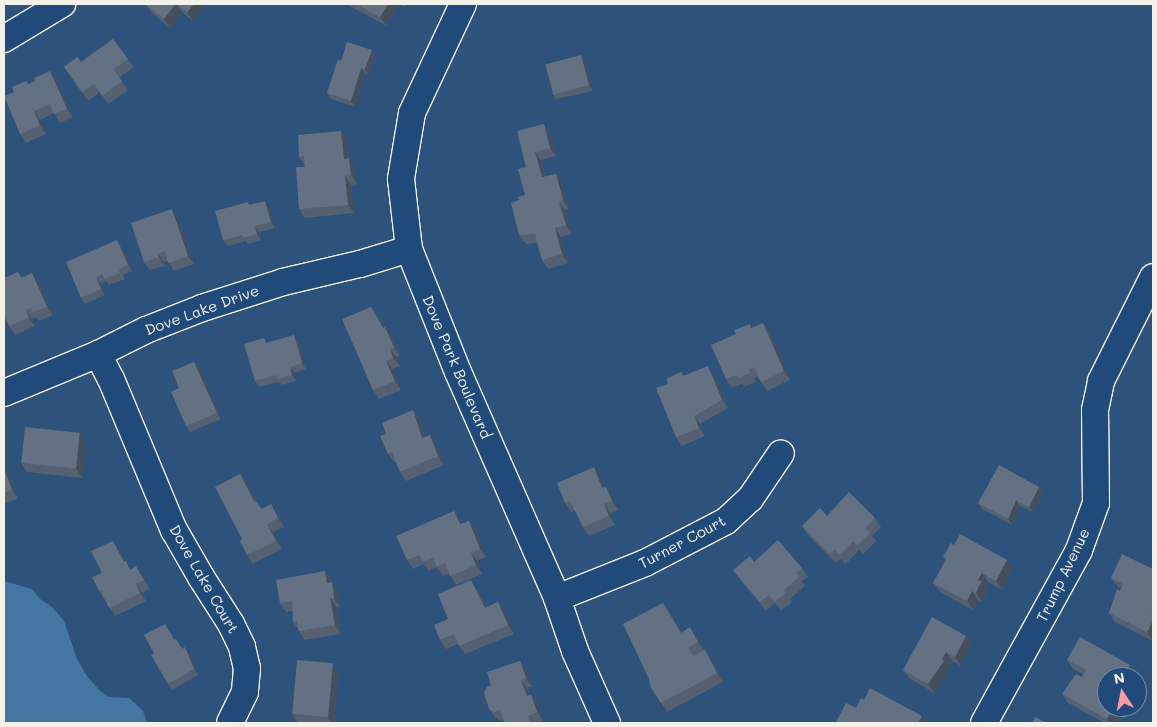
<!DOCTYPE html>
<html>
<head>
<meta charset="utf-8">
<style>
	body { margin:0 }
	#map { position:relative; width:1157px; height:727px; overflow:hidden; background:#2d527c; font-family:Mali,sans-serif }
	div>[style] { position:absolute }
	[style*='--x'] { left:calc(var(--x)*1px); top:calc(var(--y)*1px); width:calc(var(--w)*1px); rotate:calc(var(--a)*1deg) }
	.water>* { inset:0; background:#4376a0 }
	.roads { filter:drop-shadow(1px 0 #f4f1e8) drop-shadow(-1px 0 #f4f1e8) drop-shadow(0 1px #f4f1e8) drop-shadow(0 -1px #f4f1e8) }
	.minor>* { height:26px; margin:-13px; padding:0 13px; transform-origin:13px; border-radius:13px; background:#1f4a7a }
	.wall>* { inset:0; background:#556170 }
	.shaded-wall>* { inset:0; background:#454f5b }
	.building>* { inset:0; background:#637182; transform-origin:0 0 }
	span { translate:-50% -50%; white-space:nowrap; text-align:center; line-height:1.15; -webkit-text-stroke:4.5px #1f4a7a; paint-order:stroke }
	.street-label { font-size:15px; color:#f4f1e8 }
	.frame { position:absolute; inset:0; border:5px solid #f4f1e8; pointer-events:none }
	.north { position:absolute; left:1097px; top:667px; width:50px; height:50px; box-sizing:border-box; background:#1f4a7a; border:1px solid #748da6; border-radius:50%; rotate:349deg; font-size:14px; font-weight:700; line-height:20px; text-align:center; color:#f4f1e8 }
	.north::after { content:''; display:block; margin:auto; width:18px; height:22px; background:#ff9aa2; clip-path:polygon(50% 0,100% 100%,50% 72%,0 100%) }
</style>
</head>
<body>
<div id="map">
	<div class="water">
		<i style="clip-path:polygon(4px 581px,32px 589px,40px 599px,52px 607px,64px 621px,77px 659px,87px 676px,100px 691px,109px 697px,129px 698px,137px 705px,143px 711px,147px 723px,4px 723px)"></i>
	</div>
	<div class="roads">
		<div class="minor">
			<i style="--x:463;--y:4;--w:120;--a:115.1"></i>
			<i style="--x:412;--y:113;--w:67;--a:99.5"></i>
			<i style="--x:401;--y:179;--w:70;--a:83.5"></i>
			<i style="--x:409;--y:249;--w:132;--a:68.3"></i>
			<i style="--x:458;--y:372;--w:247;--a:66.3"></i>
			<i style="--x:557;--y:598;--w:56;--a:71.2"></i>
			<i style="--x:575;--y:651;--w:79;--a:66"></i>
			<i style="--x:4;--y:39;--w:68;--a:-31.1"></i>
			<i style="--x:98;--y:354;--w:28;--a:63"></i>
			<i style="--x:111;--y:379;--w:164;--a:67.4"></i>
			<i style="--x:174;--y:530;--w:54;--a:60.1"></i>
			<i style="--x:201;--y:577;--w:56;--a:57.4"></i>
			<i style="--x:231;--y:624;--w:25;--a:64"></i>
			<i style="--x:242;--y:647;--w:22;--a:77"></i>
			<i style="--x:247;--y:668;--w:24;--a:95"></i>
			<i style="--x:245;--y:692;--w:34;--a:116"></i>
			<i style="--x:4;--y:393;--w:102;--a:-22.5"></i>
			<i style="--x:98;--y:354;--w:54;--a:-26.6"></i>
			<i style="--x:146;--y:330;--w:60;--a:-21.4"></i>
			<i style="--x:202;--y:308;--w:85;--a:-17.8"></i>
			<i style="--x:283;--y:282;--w:79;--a:-13.2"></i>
			<i style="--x:360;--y:264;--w:51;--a:-17"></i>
			<i style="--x:557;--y:598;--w:95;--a:-21.7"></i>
			<i style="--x:645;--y:563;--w:91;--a:-27.4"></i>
			<i style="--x:726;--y:521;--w:33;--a:-43"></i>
			<i style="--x:750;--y:499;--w:55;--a:-56"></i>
			<i style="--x:984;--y:723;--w:197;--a:-61.2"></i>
			<i style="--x:1079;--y:550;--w:50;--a:-70.1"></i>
			<i style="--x:1096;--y:503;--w:93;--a:-90.6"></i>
			<i style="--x:1095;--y:410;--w:30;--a:-78"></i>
			<i style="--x:1101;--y:381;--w:116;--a:-63.4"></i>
		</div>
	</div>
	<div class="wall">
		<i style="clip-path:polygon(147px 4px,206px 4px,193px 21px,182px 12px,170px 28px,152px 13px,146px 5px)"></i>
		<i style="clip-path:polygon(346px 4px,406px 4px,405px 7px,398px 4px,387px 26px)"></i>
		<i style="clip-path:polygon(113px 39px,134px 67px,119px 78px,128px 90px,108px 104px,100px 92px,88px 101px,64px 67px,81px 62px)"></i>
		<i style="clip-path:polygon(581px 55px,585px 61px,593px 91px,556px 99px,552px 93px)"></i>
		<i style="clip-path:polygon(376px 56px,369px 75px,365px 74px,355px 107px,331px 99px,327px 93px,341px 61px)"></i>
		<i style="clip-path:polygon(56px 80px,73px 117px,60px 123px,54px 113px,40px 120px,46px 134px,26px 143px,20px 134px,14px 92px,26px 81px,29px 84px)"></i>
		<i style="clip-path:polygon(544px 124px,550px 133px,556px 156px,541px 160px,546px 176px,556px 174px,562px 182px,569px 209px,565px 210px,572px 234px,561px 237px,568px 263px,548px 269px,542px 260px,537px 243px,526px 244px,519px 235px,519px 200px,525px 195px,526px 167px)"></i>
		<i style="clip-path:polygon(347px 139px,349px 158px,355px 167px,357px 184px,351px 185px,354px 213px,305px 218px,299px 209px,305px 167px,304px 164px,299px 157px)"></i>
		<i style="clip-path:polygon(250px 205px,269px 207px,275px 228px,259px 232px,261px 240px,248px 244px,246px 241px,228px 246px,223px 240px)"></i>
		<i style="clip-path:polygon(178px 218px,194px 264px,174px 271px,168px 261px,164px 262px,165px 266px,150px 270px,144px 262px)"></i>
		<i style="clip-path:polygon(117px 240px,121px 246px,132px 271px,123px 275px,125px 279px,109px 285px,106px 281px,100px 283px,105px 295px,85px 304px,81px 298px)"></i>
		<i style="clip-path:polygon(18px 272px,22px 277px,38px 281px,53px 315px,39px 321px,36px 317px,32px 319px,35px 326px,15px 335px,9px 326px,4px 317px,4px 278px)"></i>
		<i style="clip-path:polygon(371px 307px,377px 315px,384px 328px,392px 336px,400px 356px,396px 357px,400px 366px,392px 369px,401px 390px,379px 399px,373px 390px)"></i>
		<i style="clip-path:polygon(752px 327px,769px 331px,790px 380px,767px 391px,761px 382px,758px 377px,754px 378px,756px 382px,744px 387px,742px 384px,732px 388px,726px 379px)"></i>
		<i style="clip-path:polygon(298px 341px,306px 369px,294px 373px,296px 381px,282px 385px,279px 382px,259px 387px,255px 381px,268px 343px)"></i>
		<i style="clip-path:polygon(194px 362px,199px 368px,221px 419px,190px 432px,186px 426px,179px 388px)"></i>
		<i style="clip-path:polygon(681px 372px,684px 376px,714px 375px,728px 408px,700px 424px,705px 436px,682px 446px,676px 437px,668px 384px)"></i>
		<i style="clip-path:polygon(413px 410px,419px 419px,425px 437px,430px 435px,436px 444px,444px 465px,406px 481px,400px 472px,396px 462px,394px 462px,388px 454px,386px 434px)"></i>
		<i style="clip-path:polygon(86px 442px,82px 478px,27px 472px,21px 463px)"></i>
		<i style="clip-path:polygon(4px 463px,18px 498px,4px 504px)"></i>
		<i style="clip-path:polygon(240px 474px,246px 482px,256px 501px,262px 509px,277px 513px,284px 527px,273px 532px,282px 549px,253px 564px,247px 555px,242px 539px)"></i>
		<i style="clip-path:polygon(600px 476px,604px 487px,612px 495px,618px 510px,610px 513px,615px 525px,589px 536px,583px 527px,575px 510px,571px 512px,565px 503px)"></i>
		<i style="clip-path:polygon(1039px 487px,1044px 493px,1033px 512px,1020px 506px,1012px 525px,982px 509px,978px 503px)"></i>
		<i style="clip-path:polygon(454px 511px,462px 524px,469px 521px,475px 529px,486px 557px,477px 561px,482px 574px,456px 585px,449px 573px,443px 576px,437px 567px,429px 571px,424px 564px,413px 569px,407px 560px)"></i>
		<i style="clip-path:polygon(827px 516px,875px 518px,881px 527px,872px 536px,876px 541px,863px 554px,859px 550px,846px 564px,841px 559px,836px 563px,808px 535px,802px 526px)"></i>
		<i style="clip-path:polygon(954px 545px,1007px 560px,1013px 568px,1002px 590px,988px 582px,985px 587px,988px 590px,982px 602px,978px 600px,973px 610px,940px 592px,933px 583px,946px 560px,943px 557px)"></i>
		<i style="clip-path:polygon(119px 550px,125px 562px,131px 569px,143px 575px,150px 589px,142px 593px,146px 601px,115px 616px,99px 591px,102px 573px)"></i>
		<i style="clip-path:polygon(754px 562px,802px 568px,808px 577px,802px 581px,805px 586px,790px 599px,792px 602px,781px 610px,775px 603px,766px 611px,739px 578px,733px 570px)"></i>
		<i style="clip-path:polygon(1153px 569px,1153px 641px,1115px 622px,1109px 613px,1121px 588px,1117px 586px,1111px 578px)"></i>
		<i style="clip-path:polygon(325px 571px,331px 580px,331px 582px,338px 590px,340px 606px,336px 607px,341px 634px,305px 640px,293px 622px,293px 611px,286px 612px,280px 603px)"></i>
		<i style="clip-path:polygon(477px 589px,487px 607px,498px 602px,504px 611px,514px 634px,465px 654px,458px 644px,446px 649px,440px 640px,448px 619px)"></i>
		<i style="clip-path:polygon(669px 612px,681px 632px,696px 636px,704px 650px,705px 650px,711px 658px,723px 682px,667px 712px,650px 686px)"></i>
		<i style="clip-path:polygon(165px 624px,175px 640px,183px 649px,189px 653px,198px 675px,172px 690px,168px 684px,154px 653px)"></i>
		<i style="clip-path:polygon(966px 636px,972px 644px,961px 666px,952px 661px,948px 667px,950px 669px,934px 693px,909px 678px,903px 670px)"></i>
		<i style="clip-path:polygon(1067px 660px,1137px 674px,1135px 677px,1107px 677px,1107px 707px,1118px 707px,1118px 708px,1121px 713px,1116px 723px,1105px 723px,1068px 703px,1062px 694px,1082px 677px,1083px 674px,1073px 669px)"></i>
		<i style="clip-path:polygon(520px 661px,526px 669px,532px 686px,527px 688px,530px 695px,531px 695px,537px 703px,543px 721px,537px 723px,505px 723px,504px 720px,501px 721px,495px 717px,489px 709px,491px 685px)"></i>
		<i style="clip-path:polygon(339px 672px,334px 723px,298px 723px,292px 714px)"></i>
	</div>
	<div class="shaded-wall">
		<i style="clip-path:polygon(176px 4px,182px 12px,170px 28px,164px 19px)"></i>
		<i style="clip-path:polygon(194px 4px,206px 4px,193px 21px,187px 12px)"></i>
		<i style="clip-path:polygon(388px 4px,398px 4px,387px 26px,380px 17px)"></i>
		<i style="clip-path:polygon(372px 50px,376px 56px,369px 75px,365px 69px)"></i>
		<i style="clip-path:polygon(581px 55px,585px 61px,593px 91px,589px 85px)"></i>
		<i style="clip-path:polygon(361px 68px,365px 74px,355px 107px,351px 101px)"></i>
		<i style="clip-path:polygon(50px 71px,56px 80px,73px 117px,67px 109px)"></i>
		<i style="clip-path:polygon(34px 111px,40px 120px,46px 134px,40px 125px)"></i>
		<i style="clip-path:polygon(544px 124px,550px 133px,556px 156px,550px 148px)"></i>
		<i style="clip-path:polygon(341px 131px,347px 139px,350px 167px,349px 158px,355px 167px,357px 184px,351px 175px,344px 159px)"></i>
		<i style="clip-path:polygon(535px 152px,541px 160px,548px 186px,542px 177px)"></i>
		<i style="clip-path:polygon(556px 174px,562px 182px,569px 209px,563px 200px)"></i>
		<i style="clip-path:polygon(345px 176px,351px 185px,354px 213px,348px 205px)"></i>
		<i style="clip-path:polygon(265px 201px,269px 207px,275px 228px,271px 222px)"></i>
		<i style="clip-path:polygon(559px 202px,565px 210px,572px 234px,566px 225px)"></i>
		<i style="clip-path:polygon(172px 209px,178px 218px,194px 264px,188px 256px)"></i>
		<i style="clip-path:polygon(255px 226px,259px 232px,261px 240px,257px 234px)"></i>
		<i style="clip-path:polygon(555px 228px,561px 237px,568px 263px,562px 254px)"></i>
		<i style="clip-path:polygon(117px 240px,121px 246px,132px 271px,128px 265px)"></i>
		<i style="clip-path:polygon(158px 254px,164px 262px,165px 266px,159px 257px)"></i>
		<i style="clip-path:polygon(32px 273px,38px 281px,53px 315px,47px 307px)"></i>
		<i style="clip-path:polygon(96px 277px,100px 283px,105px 295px,101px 289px)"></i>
		<i style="clip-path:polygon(371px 307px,377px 315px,389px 337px,383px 328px)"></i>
		<i style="clip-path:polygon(26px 310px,32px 319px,35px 326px,29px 318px)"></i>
		<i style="clip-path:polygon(763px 323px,769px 331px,790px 380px,784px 371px)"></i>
		<i style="clip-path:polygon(385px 327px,392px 336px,400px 356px,394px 347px)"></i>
		<i style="clip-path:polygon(294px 335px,298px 341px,306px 369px,302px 363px)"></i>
		<i style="clip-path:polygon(390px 349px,396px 357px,400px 366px,393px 358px)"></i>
		<i style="clip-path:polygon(386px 361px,392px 369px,401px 390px,395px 381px)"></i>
		<i style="clip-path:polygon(194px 362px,199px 368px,221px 419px,217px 413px)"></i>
		<i style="clip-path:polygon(708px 366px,714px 375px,728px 408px,722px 400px)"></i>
		<i style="clip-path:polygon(290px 367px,294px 373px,296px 381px,292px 375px)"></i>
		<i style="clip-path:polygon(413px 410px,419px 419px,428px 447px,422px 438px)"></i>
		<i style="clip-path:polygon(694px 416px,700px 424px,705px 436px,699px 428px)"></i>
		<i style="clip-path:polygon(80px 433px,86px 442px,82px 478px,76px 469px)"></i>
		<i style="clip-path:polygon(430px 435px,436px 444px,444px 465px,438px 456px)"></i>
		<i style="clip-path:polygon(4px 463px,18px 498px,12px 490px,4px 469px)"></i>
		<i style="clip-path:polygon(594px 467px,600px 476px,608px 497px,602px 488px)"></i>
		<i style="clip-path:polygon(240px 474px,246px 482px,260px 510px,254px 501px)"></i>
		<i style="clip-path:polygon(606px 487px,612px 495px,618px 510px,612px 501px)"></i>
		<i style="clip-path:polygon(1039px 487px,1044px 493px,1033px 512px,1029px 507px)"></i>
		<i style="clip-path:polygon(1016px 500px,1020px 506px,1012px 525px,1008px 519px)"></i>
		<i style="clip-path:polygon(271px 504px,277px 513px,284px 527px,278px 518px)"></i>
		<i style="clip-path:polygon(604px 504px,610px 513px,615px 525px,609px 516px)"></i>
		<i style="clip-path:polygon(454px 511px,460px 520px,466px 533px,460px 524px)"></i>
		<i style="clip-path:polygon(469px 521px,475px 529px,486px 557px,480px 549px)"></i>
		<i style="clip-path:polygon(267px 524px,273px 532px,282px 549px,276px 541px)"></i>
		<i style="clip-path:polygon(113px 541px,119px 550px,130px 571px,124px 562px)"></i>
		<i style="clip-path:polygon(471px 553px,477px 561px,482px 574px,476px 565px)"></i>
		<i style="clip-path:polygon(1007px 560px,1013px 568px,1002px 590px,996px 581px)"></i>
		<i style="clip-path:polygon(136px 566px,143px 575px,150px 589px,144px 580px)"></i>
		<i style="clip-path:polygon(325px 571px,331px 580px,333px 591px,327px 583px)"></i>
		<i style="clip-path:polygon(982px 573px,988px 582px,985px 587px,988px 590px,982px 602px,976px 593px,978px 580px)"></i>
		<i style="clip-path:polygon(471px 580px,477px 589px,491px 616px,485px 608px)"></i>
		<i style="clip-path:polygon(332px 582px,338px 590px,340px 606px,334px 598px)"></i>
		<i style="clip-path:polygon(136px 584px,142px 593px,146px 601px,140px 593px)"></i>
		<i style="clip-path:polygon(972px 591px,978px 600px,973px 610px,967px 601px)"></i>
		<i style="clip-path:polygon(330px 598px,336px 607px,341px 634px,335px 625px)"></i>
		<i style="clip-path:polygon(498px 602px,504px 611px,514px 634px,508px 625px)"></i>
		<i style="clip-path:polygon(663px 603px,669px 612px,687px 641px,681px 633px)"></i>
		<i style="clip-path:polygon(1153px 620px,1153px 640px,1147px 632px)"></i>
		<i style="clip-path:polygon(690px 627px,696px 636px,704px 650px,698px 642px)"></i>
		<i style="clip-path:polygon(966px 636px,972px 644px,961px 666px,955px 657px)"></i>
		<i style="clip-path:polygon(185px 647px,189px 653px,198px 675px,194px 669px)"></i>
		<i style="clip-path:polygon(705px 650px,711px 658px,723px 682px,717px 673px)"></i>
		<i style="clip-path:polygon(946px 652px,952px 661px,948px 667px,950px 669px,934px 693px,928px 684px)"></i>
		<i style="clip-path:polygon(520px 661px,526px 669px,532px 686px,526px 678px)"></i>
		<i style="clip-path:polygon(333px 663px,339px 672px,334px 723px,332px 723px,327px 717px)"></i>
		<i style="clip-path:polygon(1130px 665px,1137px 674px,1135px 677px,1129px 677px,1126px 673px)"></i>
		<i style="clip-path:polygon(521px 680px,527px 688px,533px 705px,527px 696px)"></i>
		<i style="clip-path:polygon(1137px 680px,1143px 689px,1137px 700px)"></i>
		<i style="clip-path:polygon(531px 695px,537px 703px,543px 721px,537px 712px)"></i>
		<i style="clip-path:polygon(1114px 707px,1118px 707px,1118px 708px,1121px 713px,1116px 723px,1110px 723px,1107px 719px)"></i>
		<i style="clip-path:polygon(922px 716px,927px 723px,918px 723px)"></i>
	</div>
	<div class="building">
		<i style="clip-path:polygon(147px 4px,175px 4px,164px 19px,146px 5px)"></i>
		<i style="clip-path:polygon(176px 4px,194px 4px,187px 12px)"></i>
		<i style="clip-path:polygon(355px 4px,388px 4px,380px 17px)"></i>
		<i style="clip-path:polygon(113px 39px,128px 59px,113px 69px,122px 81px,102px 96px,94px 84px,82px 92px,64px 67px,77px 57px,81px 62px)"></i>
		<i style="clip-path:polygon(347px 42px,372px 50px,365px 69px,361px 68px,351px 101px,327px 93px,338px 59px,341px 61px)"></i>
		<i style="left:581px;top:55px;width:31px;height:37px;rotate:75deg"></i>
		<i style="clip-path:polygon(50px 71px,67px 109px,54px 114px,50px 104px,34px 111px,40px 125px,20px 134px,4px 96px,14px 92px,12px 87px,26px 81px,28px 84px,35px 81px,34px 78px)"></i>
		<i style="clip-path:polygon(544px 124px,550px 148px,535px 152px,542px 177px,556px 174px,563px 200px,559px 202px,566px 225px,555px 228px,562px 254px,542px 260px,535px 234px,519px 235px,511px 203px,519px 200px,518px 197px,525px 195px,518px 169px,526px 167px,517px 131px)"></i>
		<i style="clip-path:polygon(341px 131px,344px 159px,349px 158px,351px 175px,345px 176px,348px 205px,299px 209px,296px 167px,305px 167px,304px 156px,299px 157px,298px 135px)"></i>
		<i style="clip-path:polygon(265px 201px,271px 222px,255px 226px,257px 234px,243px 238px,243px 235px,223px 240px,215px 211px,248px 202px,249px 205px)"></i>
		<i style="clip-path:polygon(172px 209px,188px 256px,168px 263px,165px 251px,158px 254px,159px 257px,144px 262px,131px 223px)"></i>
		<i style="clip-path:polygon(117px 240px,128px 265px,119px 269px,120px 273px,105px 279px,102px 274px,96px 277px,101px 289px,81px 298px,66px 262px)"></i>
		<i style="clip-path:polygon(18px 272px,21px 278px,32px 273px,47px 307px,33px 312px,31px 308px,26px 310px,29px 318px,9px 326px,4px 315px,4px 278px)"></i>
		<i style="clip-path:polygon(371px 307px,383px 328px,385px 327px,394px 347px,390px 349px,393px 358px,386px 361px,395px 381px,373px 390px,342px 319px)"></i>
		<i style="clip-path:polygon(763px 323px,784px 371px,761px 382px,754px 367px,748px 370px,750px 373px,738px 378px,737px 375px,726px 379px,711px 345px,736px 334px,734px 330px,750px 324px,751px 328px)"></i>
		<i style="clip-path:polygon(294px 335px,302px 363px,290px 367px,292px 375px,277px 379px,276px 375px,255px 381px,244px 344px,264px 338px,266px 343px)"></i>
		<i style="clip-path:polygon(194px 362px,217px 413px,186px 426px,171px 392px,179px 388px,172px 371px)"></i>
		<i style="clip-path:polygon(708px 366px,722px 400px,694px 416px,699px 428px,676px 437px,656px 388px,668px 384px,666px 379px,681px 372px,683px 376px)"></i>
		<i style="clip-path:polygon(413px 410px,422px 438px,430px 435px,438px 456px,400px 472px,392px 452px,388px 454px,380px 436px,386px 434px,382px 423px)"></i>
		<i style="left:25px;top:427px;width:55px;height:36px;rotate:6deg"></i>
		<i style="clip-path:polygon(999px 465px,1039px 487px,1029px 507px,1016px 500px,1008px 519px,978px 503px)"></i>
		<i style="clip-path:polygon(594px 467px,602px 488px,606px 487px,612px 501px,604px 504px,609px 516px,583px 527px,570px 501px,565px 503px,557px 483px)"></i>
		<i style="clip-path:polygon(4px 469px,12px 490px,4px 493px)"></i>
		<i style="clip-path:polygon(240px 474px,254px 501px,257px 502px,261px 509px,271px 504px,278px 518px,267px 524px,276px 541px,247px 555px,240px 541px,242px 539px,215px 487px)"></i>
		<i style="clip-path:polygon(849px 492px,875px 518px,865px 528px,870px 533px,857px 545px,853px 541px,840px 555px,835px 550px,830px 554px,802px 526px,820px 508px,827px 516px)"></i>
		<i style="clip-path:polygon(454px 511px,460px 524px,469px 521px,480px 549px,471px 553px,476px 565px,450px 576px,445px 563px,437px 567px,433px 558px,423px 562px,419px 555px,407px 560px,396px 536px)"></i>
		<i style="clip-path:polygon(960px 534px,1007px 560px,996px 581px,982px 573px,978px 580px,982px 582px,979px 586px,976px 593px,972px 591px,967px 601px,933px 583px,947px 558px,943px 557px,951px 543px,954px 545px)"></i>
		<i style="clip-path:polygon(778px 540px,802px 568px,796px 573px,799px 577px,784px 590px,786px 593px,775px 602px,769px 595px,760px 602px,733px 570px,750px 556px,754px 562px)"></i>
		<i style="clip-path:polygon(113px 541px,124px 562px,126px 561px,130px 570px,136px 566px,144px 580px,136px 584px,140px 593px,109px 608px,102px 593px,102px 589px,99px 591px,92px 577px,102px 573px,91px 551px)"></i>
		<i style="clip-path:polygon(1122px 554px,1153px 569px,1153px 610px,1151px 614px,1153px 615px,1153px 620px,1147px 632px,1109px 613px,1117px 589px,1120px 591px,1123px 584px,1111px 578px)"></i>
		<i style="clip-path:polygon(325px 571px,327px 583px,332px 582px,334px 598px,330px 598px,335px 625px,299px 631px,297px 621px,293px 622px,292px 601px,280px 603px,276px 580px)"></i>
		<i style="clip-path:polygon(471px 580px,485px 608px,498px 602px,508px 625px,459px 646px,454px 634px,440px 640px,434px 625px,448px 619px,438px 594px)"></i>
		<i style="clip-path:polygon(663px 603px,681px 633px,690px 627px,698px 642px,688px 647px,693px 656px,705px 650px,717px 673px,661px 703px,650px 686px,649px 679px,623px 624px)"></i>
		<i style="clip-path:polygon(932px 617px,966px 636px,955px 657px,946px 652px,942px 659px,944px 661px,928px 684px,903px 670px)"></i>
		<i style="clip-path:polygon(165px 624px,174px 640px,176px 639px,182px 649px,185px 647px,194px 669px,168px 684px,151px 655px,154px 653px,144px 635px)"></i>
		<i style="clip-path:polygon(1080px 637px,1130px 665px,1126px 673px,1132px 677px,1107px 677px,1107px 707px,1114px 707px,1107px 719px,1062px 694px,1076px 674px,1082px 677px,1086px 670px,1067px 660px)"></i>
		<i style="left:297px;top:660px;width:36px;height:54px;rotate:5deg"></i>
		<i style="clip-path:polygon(520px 661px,526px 678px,521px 680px,527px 696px,531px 695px,537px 712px,528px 716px,530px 723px,505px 723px,500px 710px,495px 712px,489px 709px,484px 693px,487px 687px,491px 685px,487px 672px)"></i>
		<i style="clip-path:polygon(870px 688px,922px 716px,918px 723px,839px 723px,836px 722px,846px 703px,856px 708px,861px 698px,864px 700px)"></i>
		<i style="clip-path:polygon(1035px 717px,1047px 723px,1032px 723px)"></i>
	</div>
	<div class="street-label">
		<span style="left:202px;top:310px;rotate:-20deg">Dove Lake Drive</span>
		<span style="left:457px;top:367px;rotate:67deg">Dove Park Boulevard</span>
		<span style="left:682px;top:542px;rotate:-28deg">Turner Court</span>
		<span style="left:1063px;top:575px;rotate:-64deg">Trump Avenue</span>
		<span style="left:204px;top:579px;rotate:60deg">Dove Lake Court</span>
	</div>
	<div class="frame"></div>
	<div class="north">N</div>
</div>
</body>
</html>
